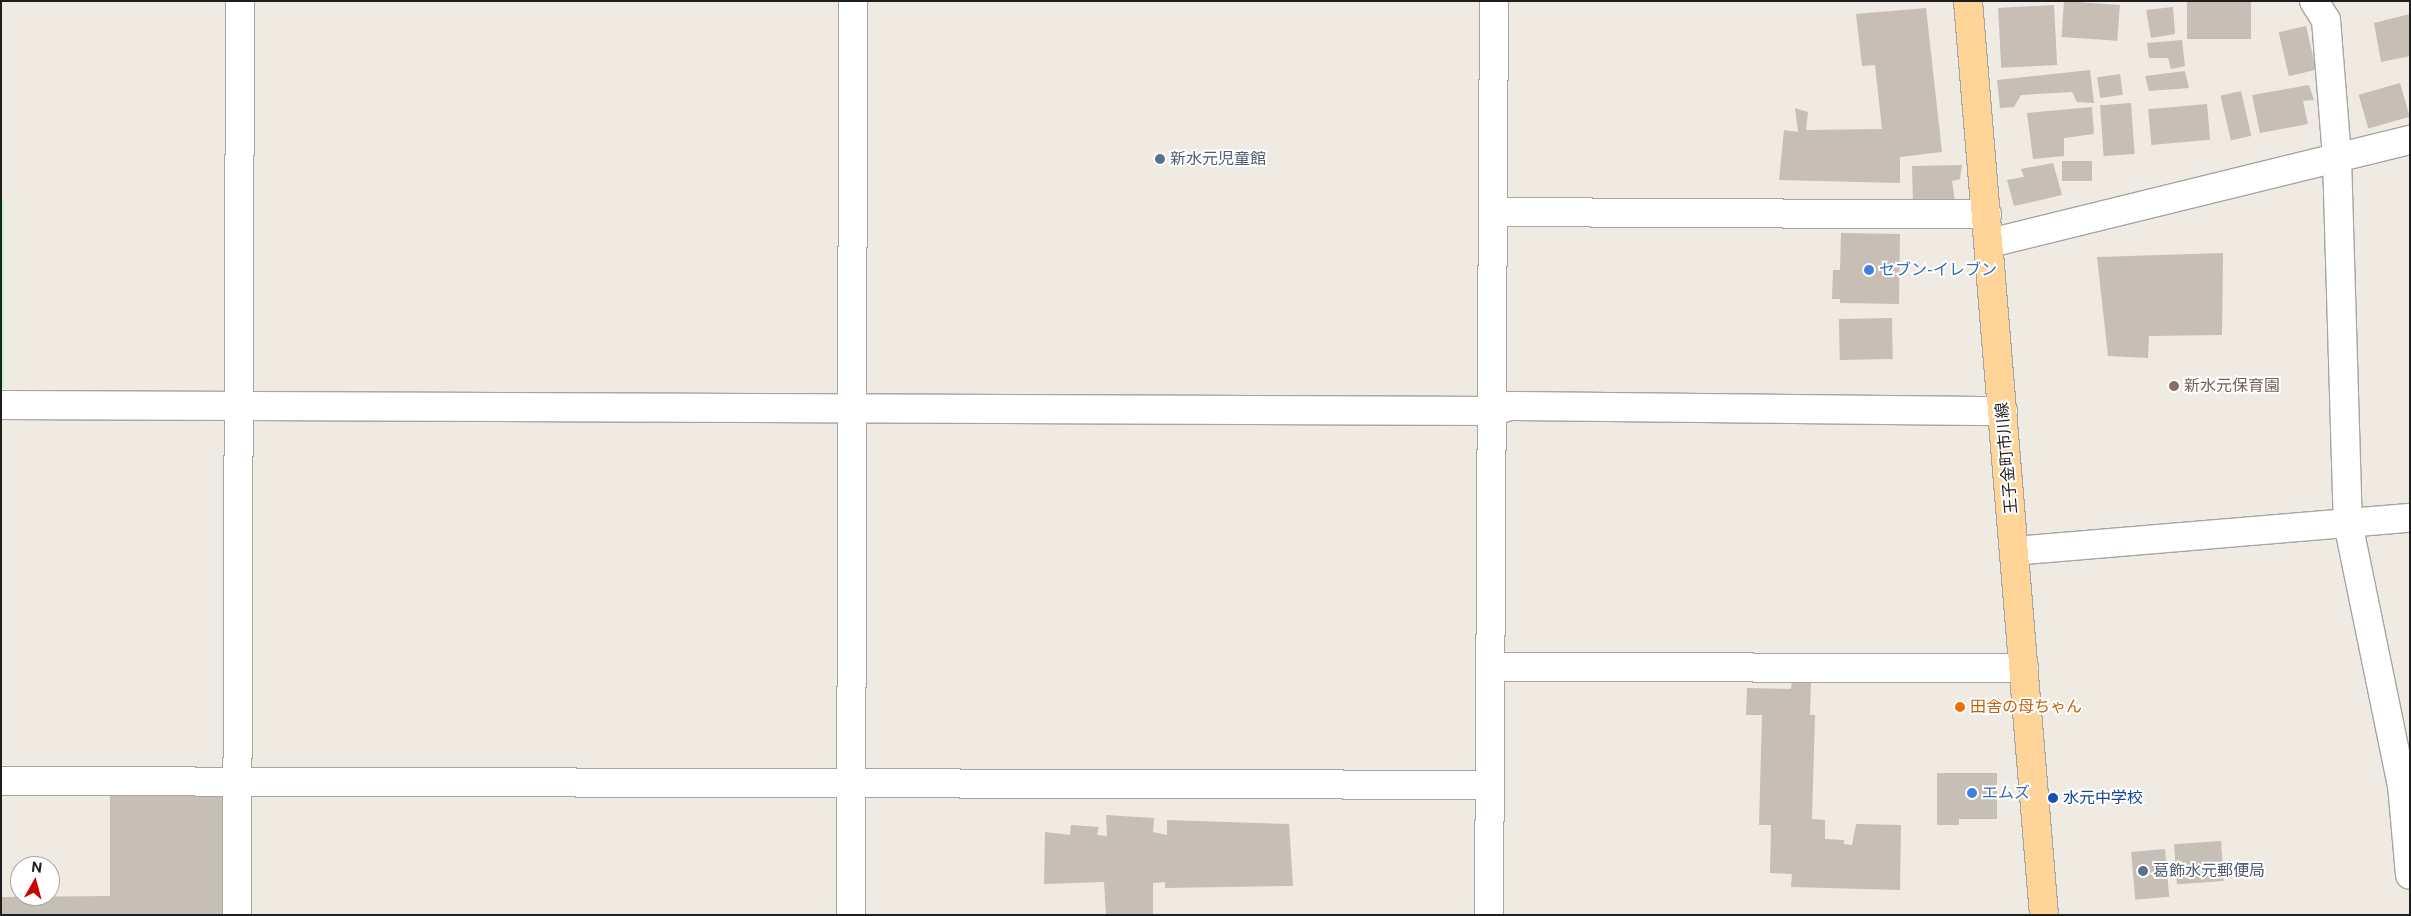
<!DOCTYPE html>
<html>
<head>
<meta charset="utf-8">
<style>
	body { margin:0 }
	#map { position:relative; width:2411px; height:916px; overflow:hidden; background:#efebe3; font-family:"Public Sans","Noto Sans JP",sans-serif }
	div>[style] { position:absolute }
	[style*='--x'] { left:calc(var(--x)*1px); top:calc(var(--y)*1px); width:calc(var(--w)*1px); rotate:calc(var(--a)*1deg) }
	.park>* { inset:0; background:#bffbc4; transform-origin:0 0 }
	.building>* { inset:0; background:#c7beb6; transform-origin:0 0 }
	.roads { filter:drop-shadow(1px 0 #a5a5a5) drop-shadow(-1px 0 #a5a5a5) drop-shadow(0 1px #a5a5a5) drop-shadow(0 -1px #a5a5a5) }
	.minor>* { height:28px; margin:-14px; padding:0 14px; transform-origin:14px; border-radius:14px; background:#fff }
	.major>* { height:28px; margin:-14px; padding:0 14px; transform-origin:14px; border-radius:14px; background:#fed499 }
	.dots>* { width:14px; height:14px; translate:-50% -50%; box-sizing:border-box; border:2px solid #fff; border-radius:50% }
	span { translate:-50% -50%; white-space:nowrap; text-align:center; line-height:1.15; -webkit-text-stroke:4px #fff; paint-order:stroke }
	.service-label { font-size:16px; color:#4e5e75 }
	.left { translate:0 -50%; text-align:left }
	.shop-label { font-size:16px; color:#366cbe }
	.education-label { font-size:16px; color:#785e54 }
	.street-label { font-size:16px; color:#1e1e1e }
	.food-label { font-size:16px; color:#c56008 }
	.transit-label { font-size:16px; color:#164399 }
	.frame { position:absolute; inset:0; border:2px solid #1e1e1e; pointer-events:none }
	.north { position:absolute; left:10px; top:856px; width:50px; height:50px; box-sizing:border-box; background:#fff; border:1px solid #a5a5a5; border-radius:50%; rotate:7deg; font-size:14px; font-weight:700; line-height:20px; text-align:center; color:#1e1e1e }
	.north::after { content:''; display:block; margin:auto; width:18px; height:22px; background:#cb0300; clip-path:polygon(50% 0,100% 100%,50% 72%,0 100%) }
</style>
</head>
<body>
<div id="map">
	<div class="park">
		<i style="left:1px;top:199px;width:3px;height:189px"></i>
	</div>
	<div class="building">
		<i style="left:2064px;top:1px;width:56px;height:36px;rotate:4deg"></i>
		<i style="left:2187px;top:1px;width:64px;height:38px"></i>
		<i style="left:2054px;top:5px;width:60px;height:56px;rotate:87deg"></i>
		<i style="clip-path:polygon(2173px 7px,2175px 34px,2151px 38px,2146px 10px)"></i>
		<i style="clip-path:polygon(1926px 8px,1942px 152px,1900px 157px,1900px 183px,1779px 180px,1784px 130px,1798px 132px,1795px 108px,1808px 112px,1806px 130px,1882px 129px,1875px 65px,1862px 66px,1856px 14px)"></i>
		<i style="clip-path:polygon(2410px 14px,2410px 56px,2381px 62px,2374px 23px)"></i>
		<i style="left:2306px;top:26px;width:45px;height:28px;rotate:77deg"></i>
		<i style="clip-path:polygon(2182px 40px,2185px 66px,2171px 69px,2168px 58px,2149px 58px,2147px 43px)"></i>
		<i style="clip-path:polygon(2090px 70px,2094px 103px,2077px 102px,2072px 92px,2021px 95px,2014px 107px,2000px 108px,1997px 80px)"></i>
		<i style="clip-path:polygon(2185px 71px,2189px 88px,2149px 91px,2145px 76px)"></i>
		<i style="left:2120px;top:74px;width:21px;height:23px;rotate:82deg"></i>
		<i style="left:2400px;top:83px;width:35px;height:43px;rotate:74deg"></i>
		<i style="clip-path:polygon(2309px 85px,2314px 100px,2303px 101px,2308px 124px,2260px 133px,2252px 95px)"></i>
		<i style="left:2241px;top:91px;width:46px;height:21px;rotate:77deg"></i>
		<i style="left:2131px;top:103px;width:51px;height:31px;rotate:86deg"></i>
		<i style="left:2207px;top:104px;width:36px;height:59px;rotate:85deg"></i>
		<i style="clip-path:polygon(2092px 107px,2094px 134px,2064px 138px,2064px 156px,2033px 159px,2027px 113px)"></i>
		<i style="left:2062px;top:161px;width:30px;height:20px"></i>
		<i style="clip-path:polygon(2053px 163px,2062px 195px,2014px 206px,2007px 180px,2024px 177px,2021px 169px)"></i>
		<i style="clip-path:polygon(1962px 165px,1960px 179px,1952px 181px,1955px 202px,1913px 205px,1912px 166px)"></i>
		<i style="clip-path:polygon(1841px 233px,1900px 234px,1899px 304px,1840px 303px,1840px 299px,1832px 299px,1833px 270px,1840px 270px)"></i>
		<i style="clip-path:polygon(2223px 253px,2222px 335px,2149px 336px,2148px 358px,2108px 356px,2097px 257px)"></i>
		<i style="left:1892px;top:318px;width:41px;height:53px;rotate:89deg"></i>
		<i style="clip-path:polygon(1792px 681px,1811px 682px,1810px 715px,1815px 715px,1812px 819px,1825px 820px,1825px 839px,1844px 840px,1844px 844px,1852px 845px,1856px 824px,1901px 825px,1900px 890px,1791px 887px,1792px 874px,1770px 873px,1771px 825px,1759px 825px,1762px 715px,1746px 715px,1747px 688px,1791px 689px)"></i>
		<i style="clip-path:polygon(1937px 773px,1997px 773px,1997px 819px,1959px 819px,1959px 825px,1937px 825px)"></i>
		<i style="clip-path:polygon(110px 794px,223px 794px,223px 915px,1px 915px,1px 897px,110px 896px)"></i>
		<i style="clip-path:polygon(1106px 815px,1154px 818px,1153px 832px,1167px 835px,1167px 820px,1289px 824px,1293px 886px,1165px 888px,1165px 882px,1153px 883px,1153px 915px,1106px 915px,1104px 882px,1044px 884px,1045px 832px,1070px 835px,1071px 825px,1099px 827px,1097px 835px,1107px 836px)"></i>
		<i style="left:2221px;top:841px;width:40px;height:47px;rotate:86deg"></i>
		<i style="left:2165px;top:849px;width:48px;height:34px;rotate:85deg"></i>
	</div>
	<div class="roads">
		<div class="minor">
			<i style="--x:2314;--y:1;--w:22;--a:58"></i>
			<i style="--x:2326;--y:20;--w:138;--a:85.4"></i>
			<i style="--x:2337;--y:158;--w:365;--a:88.3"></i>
			<i style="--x:2348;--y:523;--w:268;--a:78.4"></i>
			<i style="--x:2402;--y:785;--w:90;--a:84.9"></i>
			<i style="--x:1495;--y:212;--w:492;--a:0.3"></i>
			<i style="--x:1990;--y:243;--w:432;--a:-13.8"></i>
			<i style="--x:1;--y:405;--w:1492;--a:0.23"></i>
			<i style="--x:1493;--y:411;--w:18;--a:-16"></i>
			<i style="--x:1510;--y:406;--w:493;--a:0.6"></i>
			<i style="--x:2014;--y:551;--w:397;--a:-4.8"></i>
			<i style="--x:1491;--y:667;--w:533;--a:0.11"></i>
			<i style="--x:1;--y:781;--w:1489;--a:0.15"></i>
			<i style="--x:237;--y:915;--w:914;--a:-89.81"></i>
			<i style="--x:851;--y:915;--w:914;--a:-89.87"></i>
			<i style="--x:1489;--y:915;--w:914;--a:-89.69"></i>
		</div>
		<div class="major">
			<i style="--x:1968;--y:1;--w:917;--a:85.25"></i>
		</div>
	</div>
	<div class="dots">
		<i style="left:1160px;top:159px;background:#5c6f8a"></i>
		<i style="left:1869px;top:270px;background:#3f7fe0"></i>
		<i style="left:2174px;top:386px;background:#8d6e63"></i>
		<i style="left:1960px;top:707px;background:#e8710a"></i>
		<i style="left:1972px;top:793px;background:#3f7fe0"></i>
		<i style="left:2053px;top:798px;background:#1a4fb4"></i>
		<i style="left:2143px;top:871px;background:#5c6f8a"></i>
	</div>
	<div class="service-label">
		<span class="left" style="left:1170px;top:159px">新水元児童館</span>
		<span class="left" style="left:2153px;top:871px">葛飾水元郵便局</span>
	</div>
	<div class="shop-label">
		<span class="left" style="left:1879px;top:270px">セブン-イレブン</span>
		<span class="left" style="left:1982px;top:793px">エムズ</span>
	</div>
	<div class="education-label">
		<span class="left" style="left:2184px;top:386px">新水元保育園</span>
	</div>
	<div class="street-label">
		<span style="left:2007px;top:458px;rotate:-95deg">王子金町市川線</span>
	</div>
	<div class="food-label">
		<span class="left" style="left:1970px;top:707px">田舎の母ちゃん</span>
	</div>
	<div class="transit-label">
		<span class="left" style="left:2063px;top:798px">水元中学校</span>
	</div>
	<div class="frame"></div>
	<div class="north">N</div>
</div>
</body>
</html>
